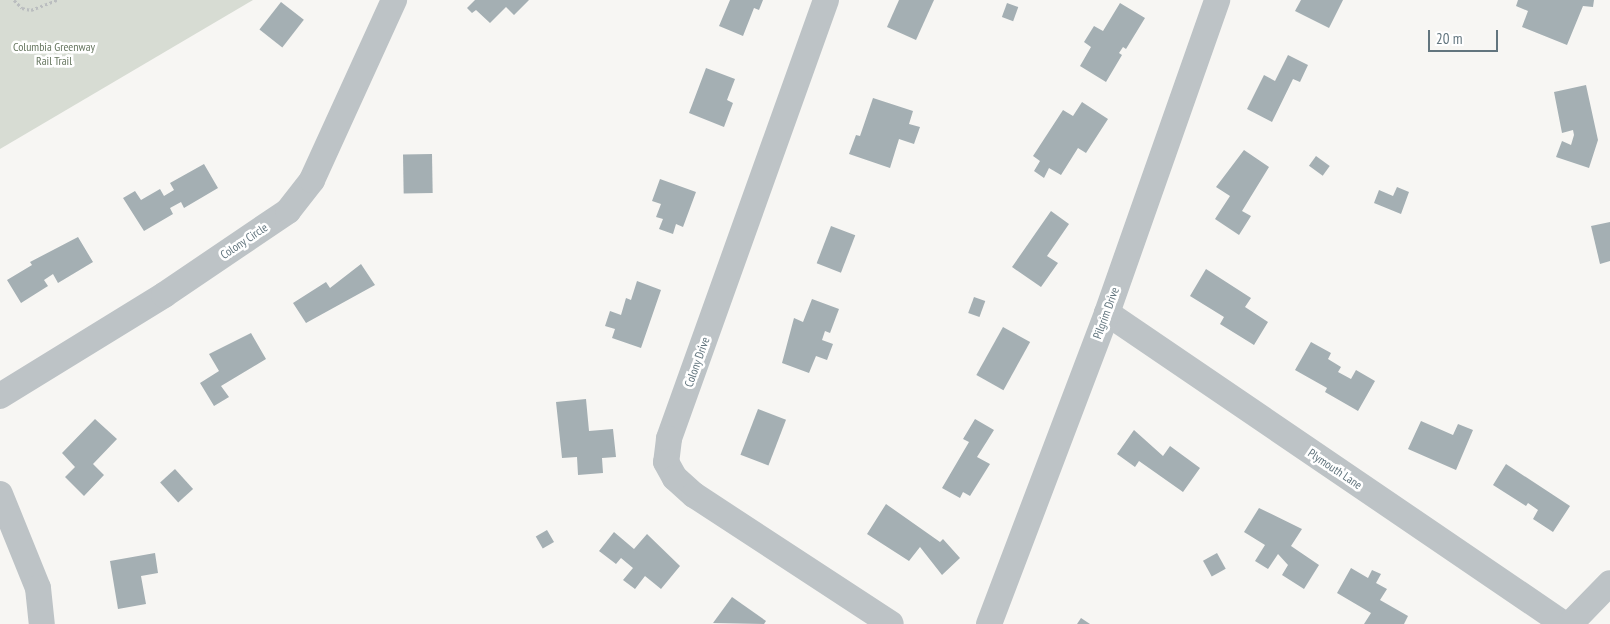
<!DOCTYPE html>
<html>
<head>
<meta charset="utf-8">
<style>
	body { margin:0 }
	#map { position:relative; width:1610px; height:624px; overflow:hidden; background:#f7f6f3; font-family:"PT Sans Narrow",sans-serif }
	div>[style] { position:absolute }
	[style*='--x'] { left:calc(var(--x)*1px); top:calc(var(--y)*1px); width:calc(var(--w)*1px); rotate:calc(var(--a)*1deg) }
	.green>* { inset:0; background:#d7dcd3 }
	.building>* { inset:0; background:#a4afb3; transform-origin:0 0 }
	.path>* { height:3px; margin-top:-1.5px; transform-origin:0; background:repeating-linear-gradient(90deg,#babdbf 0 2.5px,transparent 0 5px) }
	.minor>* { height:26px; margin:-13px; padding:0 13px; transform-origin:13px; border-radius:13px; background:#bdc3c6 }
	span { translate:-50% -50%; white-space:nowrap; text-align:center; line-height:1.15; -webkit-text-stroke:5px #fff; paint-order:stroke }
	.park-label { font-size:12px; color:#677760 }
	.street-label { font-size:12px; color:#62757e }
	.scale { position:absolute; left:1428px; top:30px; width:70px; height:22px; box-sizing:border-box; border:2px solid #62757e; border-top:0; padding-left:6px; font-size:15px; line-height:18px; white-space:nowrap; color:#62757e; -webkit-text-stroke:4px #fff; paint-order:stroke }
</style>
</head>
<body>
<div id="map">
	<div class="green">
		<i style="clip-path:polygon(0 0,253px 0,0 149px)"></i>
	</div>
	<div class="building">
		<i style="clip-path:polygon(475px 0,529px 0,514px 15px,506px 7px,490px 23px,476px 10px,472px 13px,467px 8px)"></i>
		<i style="clip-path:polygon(730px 0,763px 0,759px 10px,754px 8px,743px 36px,719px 26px)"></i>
		<i style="clip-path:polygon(899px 0,934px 0,916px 40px,887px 27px)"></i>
		<i style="clip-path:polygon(1301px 0,1343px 0,1329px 28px,1295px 11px)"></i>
		<i style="clip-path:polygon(1518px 0,1594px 0,1593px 7px,1583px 6px,1567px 45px,1522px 27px,1528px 11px,1516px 6px)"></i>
		<i style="left:281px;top:2px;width:29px;height:35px;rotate:38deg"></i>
		<i style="left:1007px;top:3px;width:12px;height:15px;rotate:20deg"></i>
		<i style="clip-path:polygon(1120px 3px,1145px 18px,1126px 49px,1123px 47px,1119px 53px,1122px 55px,1106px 82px,1080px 66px,1091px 47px,1084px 42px,1094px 26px,1103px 31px)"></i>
		<i style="clip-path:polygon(1288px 55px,1308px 65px,1300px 82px,1293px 79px,1272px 122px,1247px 109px,1264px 75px,1275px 81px)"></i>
		<i style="clip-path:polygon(706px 68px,735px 79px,727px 100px,733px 103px,724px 127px,689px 113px)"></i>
		<i style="clip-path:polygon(1586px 85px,1598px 140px,1589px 168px,1556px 157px,1562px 141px,1571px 145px,1574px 135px,1573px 130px,1562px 133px,1554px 92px)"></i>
		<i style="clip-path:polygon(873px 98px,913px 111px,909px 124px,920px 127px,914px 144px,899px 139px,890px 168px,849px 154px,856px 135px,860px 136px)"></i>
		<i style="clip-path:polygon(1082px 102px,1108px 119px,1086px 153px,1078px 148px,1061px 175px,1049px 168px,1044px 178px,1034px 171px,1040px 161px,1033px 156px,1063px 110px,1073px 116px)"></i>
		<i style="clip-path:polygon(1244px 150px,1269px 167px,1242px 211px,1251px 216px,1239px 235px,1215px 219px,1230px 196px,1216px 187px)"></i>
		<i style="left:432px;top:154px;width:39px;height:29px;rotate:89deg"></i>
		<i style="left:1316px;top:156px;width:17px;height:12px;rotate:36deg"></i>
		<i style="clip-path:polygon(204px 164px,218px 188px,184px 208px,181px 202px,170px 208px,173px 214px,144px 231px,123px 198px,135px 191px,141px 200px,160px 189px,164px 196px,174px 190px,170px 183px)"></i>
		<i style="clip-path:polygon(660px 179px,696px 192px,683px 227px,676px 224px,673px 234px,659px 229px,663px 219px,656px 217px,661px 204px,652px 201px)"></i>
		<i style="clip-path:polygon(1397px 187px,1409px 192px,1401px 214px,1374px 203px,1379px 190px,1393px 196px)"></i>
		<i style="clip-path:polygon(1051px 211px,1069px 224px,1047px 256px,1058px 263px,1041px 287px,1012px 267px)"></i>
		<i style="clip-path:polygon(1610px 222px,1610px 261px,1600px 264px,1591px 226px)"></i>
		<i style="left:831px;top:226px;width:26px;height:40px;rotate:21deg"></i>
		<i style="clip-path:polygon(78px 237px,93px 262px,58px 283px,53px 274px,44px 280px,48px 286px,21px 303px,7px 280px,32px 265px,30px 262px)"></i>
		<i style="clip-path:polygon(361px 264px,375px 285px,306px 323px,293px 303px,326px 282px,330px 288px)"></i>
		<i style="clip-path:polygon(1206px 269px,1251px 298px,1245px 307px,1268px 322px,1254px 345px,1220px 324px,1224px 317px,1190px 296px)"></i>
		<i style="clip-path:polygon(637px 281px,661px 290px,641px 348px,612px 338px,615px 329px,605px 326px,610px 311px,621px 315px,626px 298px,631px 300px)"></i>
		<i style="left:974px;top:297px;width:12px;height:17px;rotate:20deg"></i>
		<i style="clip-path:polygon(812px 299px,839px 309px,830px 333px,825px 331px,822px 340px,833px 344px,827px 360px,816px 356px,809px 373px,782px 363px,794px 318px,803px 322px)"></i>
		<i style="left:1003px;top:327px;width:31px;height:55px;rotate:29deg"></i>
		<i style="clip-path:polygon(251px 333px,266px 359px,221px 386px,229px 397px,214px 406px,200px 383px,219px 371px,209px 354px)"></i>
		<i style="clip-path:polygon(1311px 342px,1331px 353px,1328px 359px,1341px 367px,1338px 372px,1351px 379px,1356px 370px,1375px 381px,1358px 411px,1325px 392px,1327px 388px,1295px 370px)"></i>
		<i style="clip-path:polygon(586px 399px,589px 431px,613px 429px,616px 457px,602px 458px,603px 473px,578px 475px,577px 457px,562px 458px,556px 402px)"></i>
		<i style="left:758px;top:409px;width:30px;height:49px;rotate:21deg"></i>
		<i style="clip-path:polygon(95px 419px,117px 439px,93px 464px,104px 475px,84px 496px,65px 477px,75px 467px,62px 453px)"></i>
		<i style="clip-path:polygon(975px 419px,994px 430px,977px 457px,990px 464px,970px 496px,963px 492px,960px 498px,942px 488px,969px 442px,963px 439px)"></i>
		<i style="clip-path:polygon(1421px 421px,1453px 435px,1458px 424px,1473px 430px,1456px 470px,1408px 449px)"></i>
		<i style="clip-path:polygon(1134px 430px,1163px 456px,1170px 446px,1200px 468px,1183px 492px,1139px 461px,1135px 467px,1117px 454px)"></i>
		<i style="clip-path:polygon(1506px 464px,1570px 506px,1553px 532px,1533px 519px,1538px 510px,1528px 503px,1526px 506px,1493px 485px)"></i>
		<i style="left:175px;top:469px;width:27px;height:20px;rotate:48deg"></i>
		<i style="clip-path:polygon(886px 504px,940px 542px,943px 539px,960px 558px,942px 575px,920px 547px,909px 561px,867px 534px)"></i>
		<i style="clip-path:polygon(1259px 508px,1302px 529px,1291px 546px,1319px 565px,1304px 589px,1282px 575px,1288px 565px,1278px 554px,1268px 569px,1255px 561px,1265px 545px,1244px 532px)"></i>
		<i style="left:547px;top:530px;width:14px;height:13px;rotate:60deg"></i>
		<i style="clip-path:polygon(614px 532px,634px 549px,647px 534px,680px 566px,661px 589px,645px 576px,635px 589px,623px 580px,633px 568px,621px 558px,616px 564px,599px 551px)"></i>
		<i style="clip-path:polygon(155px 553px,158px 573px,141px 576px,146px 604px,118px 609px,110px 561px)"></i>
		<i style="left:1217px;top:553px;width:18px;height:16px;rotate:61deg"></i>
		<i style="clip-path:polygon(1351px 568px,1368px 578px,1372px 570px,1381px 574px,1376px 583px,1387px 589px,1380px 600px,1408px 616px,1404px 624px,1364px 624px,1371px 613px,1337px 593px)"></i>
		<i style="clip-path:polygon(732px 597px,766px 621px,764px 624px,713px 623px)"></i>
		<i style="clip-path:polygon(1081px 618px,1090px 624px,1077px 624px)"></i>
	</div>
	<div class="path">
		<i style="--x:14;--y:0;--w:11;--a:45"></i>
		<i style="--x:22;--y:8;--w:9;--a:13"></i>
		<i style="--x:31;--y:10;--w:28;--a:-21"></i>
	</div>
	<div class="minor">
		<i style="--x:826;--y:0;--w:466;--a:109.7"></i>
		<i style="--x:669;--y:439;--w:23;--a:97"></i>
		<i style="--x:666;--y:462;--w:18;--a:61"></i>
		<i style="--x:675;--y:478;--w:25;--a:42"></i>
		<i style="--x:694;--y:495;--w:235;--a:33.2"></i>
		<i style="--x:1107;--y:313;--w:553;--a:34.24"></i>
		<i style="--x:0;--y:396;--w:193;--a:-31.6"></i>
		<i style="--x:164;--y:295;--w:150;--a:-34.1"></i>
		<i style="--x:288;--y:211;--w:39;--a:-52"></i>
		<i style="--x:312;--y:180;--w:198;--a:-65.5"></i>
		<i style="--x:0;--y:494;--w:101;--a:68"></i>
		<i style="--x:38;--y:588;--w:36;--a:84"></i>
		<i style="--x:989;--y:624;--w:333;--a:-69.2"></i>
		<i style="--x:1107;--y:313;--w:332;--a:-70.6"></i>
		<i style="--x:1570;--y:624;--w:57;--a:-45.7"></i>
	</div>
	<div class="park-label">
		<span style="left:54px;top:54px">Columbia Greenway<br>Rail Trail</span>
	</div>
	<div class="street-label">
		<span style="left:244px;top:241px;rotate:-34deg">Colony Circle</span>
		<span style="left:1106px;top:313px;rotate:-70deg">Pilgrim Drive</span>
		<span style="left:697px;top:362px;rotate:-70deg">Colony Drive</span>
		<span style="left:1335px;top:469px;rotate:34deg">Plymouth Lane</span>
	</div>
	<div class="scale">20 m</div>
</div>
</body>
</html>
